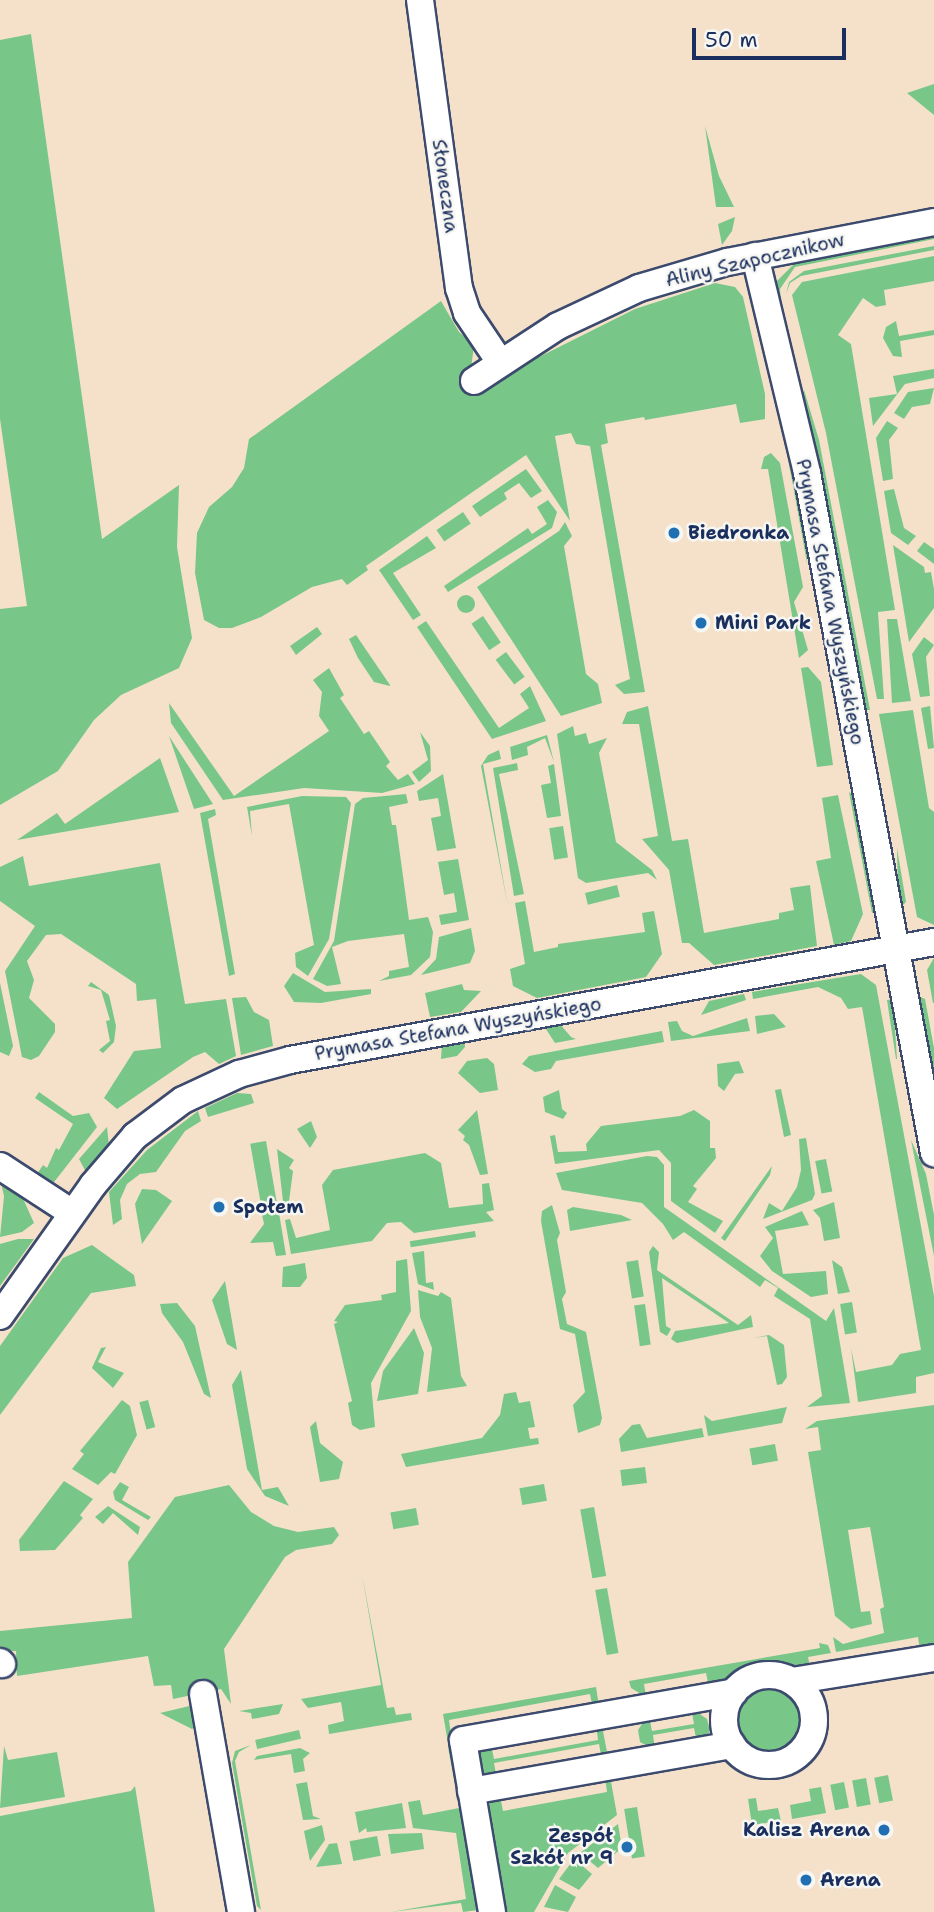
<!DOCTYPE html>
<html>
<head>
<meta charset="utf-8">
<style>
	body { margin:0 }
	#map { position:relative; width:934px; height:1912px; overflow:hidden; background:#f5e1ca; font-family:"Shantell Sans",sans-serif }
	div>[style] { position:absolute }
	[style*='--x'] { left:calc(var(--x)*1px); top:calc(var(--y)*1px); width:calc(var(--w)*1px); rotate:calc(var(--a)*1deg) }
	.green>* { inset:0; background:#78c788; transform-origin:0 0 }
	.round { border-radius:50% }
	.roads { filter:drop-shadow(2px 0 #3c4a6e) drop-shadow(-2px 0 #3c4a6e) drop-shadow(0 2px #3c4a6e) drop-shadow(0 -2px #3c4a6e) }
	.minor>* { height:26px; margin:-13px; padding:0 13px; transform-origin:13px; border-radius:13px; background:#fff }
	.minor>.ring { margin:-13px; padding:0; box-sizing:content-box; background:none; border:26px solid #fff; border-radius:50% }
	.dots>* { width:19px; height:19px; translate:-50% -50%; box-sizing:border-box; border:4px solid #f6f6f2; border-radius:50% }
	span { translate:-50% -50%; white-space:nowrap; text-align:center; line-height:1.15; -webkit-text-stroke:5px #f6f6f2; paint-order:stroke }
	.street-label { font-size:19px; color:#1b2f5e }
	.poi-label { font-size:19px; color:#1b2f5e; font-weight:700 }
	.left { translate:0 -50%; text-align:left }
	.right { translate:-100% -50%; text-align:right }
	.scale { position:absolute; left:692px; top:28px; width:154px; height:32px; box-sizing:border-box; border:4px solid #1b2f5e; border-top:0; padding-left:9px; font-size:21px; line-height:24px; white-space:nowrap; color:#1b2f5e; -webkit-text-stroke:5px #f6f6f2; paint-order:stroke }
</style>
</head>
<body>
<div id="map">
	<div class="green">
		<i style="clip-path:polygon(31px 34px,102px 539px,179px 485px,177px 547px,192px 638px,179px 668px,121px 695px,94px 720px,58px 771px,0 805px,0 609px,27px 606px,0 419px,0 40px)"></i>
		<i style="clip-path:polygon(934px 84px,934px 115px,907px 93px)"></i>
		<i style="clip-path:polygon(705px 126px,719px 176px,734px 207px,716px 207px)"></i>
		<i style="clip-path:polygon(735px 217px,732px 231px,722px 245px,718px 224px)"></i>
		<i style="clip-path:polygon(934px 233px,934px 239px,795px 267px,780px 289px,782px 315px,776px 282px,797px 261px)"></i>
		<i style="clip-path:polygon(934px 246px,934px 250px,801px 276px,790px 283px,786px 294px,789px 282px,804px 271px)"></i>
		<i style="clip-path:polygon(934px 256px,934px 281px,884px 290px,886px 305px,876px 307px,863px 298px,838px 335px,851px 344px,895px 610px,878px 612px,884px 699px,877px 699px,826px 433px,792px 295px,802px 282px)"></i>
		<i style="clip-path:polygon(715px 283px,735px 287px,743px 297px,765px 394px,765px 419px,740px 423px,736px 404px,645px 420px,644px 417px,605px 424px,608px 443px,601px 445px,645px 692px,624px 694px,615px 685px,630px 679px,590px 446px,576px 444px,571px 433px,555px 436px,570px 521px,526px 455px,366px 566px,368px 570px,347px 585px,342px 579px,312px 587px,261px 617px,232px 628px,219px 628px,204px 620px,195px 573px,197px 533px,209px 507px,232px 487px,244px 468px,249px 439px,441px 301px,459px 332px,474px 345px,471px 369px,533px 354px,537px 358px,635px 309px)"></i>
		<i style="clip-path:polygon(896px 321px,899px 336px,934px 330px,934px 335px,900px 341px,902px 357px,893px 356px,883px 338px,886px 327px)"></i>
		<i style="clip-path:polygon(934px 369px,934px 378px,905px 384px,873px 426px,869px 398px,897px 394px,893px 376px)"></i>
		<i style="clip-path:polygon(934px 388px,930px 404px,912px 407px,904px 419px,894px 413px,908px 392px)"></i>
		<i style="clip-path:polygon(804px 390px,819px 440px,870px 710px,863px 710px,800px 400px)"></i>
		<i style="clip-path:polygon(887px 421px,898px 428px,889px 440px,893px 479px,883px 481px,876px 438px)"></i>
		<i style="clip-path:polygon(771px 453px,780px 463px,803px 587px,794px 602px,808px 650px,799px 658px,768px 469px,761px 469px,764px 457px)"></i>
		<i style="clip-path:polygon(787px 454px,807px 539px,807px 563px,794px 491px)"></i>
		<i style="clip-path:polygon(526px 469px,542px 491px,531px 498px,519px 483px,504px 493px,507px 499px,480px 517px,472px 506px)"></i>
		<i style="clip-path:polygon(894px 489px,904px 528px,916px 536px,908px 545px,891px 533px,884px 491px)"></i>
		<i style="clip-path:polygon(548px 500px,557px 512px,552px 528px,448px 592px,444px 586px,528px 528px,532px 534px,547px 524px,537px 507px)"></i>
		<i style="left:463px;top:512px;width:14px;height:32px;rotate:56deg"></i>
		<i style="clip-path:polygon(565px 522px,572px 536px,564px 546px,586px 674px,598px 684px,602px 703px,561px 716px,477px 587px,559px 531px)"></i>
		<i style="clip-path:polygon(427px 536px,436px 548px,393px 573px,421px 615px,413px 620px,379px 570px)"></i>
		<i style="clip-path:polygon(924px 542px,934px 549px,934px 564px,917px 551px)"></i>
		<i style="clip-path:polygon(893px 545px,924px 567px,925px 573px,931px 572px,934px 589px,934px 608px,909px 642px)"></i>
		<i class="round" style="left:457px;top:595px;width:18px;height:18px"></i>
		<i style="left:483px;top:616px;width:32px;height:14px;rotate:56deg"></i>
		<i style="clip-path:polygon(887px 619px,897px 619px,911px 701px,892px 703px)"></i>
		<i style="clip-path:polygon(426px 621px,499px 728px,529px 708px,520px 694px,530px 686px,546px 721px,492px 739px,417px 627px)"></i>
		<i style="clip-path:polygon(317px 627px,322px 634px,296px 655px,290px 646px)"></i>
		<i style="clip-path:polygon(356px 635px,390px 685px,390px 686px,374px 682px,358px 658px,349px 639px)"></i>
		<i style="clip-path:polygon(924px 637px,934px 645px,926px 657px,930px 696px,920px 697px,912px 654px)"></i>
		<i style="left:506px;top:652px;width:31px;height:13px;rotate:53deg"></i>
		<i style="clip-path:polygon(808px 667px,821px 682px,833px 765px,817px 767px,801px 668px)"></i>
		<i style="clip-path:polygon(329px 668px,344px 695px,340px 698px,364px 734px,369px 731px,390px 762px,386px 766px,398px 780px,408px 774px,415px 784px,382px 793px,304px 788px,223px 800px,171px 723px,169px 703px,234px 796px,329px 731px,319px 716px,322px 692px,313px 680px)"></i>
		<i style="clip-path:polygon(648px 706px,672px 841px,688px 839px,704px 933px,779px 919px,779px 913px,794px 910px,790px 888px,810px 885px,817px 946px,714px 965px,689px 943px,682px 943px,669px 870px,642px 839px,658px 836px,639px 724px,622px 724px,627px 712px)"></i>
		<i style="clip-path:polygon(930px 706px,934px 748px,928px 749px,921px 708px)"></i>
		<i style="clip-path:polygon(913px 710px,929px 808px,934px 812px,934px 925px,917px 917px,879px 714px)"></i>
		<i style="clip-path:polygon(573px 726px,575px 736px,586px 733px,589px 744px,607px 738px,599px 753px,616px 842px,652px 870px,657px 880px,648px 873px,586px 883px,578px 878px,557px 734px)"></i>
		<i style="clip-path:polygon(420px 732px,430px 746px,431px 771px,419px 782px,412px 772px,428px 760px)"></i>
		<i style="clip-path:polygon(547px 735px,554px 762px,545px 738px,527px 747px,528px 755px,512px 760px,510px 747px)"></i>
		<i style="clip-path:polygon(169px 736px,213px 804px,194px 809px)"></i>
		<i style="clip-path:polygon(499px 750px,501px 759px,483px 764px,508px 907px,481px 766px,488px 755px)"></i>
		<i style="clip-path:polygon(160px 758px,179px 812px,17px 840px,57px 813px,65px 824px)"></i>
		<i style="clip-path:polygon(517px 763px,518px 770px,499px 774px,524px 894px,514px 896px,493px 768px)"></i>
		<i style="clip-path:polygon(554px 764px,561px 816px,547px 818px,541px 785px,551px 783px,548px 766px)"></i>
		<i style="clip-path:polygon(443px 774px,456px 848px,437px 851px,431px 818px,441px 816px,438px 798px,419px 801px,417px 791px)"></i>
		<i style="clip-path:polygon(849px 792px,855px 798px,876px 912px,872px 913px)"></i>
		<i style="clip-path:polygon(406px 794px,408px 803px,389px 807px,392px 825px,396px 825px,409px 920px,428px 917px,433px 932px,430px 957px,411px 975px,379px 981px,389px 976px,389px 971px,409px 967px,404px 934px,348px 941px,332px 947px,341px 984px,327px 986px,313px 979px,334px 941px,355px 804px,363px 798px)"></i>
		<i style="clip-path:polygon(838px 795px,863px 914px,851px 941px,834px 945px,816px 861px,831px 858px,822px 798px)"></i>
		<i style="clip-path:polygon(302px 796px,346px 797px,351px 803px,329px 939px,308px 976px,296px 967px,295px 953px,314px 945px,289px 804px,250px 811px,252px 836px,247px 807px)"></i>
		<i style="clip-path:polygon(215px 809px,216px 815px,208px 819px,235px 974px,229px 976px,200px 813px)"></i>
		<i style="left:563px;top:826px;width:32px;height:14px;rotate:81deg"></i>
		<i style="clip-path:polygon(897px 848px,906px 902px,900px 908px,898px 894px)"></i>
		<i style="clip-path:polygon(23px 856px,29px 886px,160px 863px,185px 1004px,226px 999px,236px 1056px,219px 1064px,205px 1052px,193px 1057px,117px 1109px,104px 1098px,134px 1051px,161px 1048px,156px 999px,137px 1001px,136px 984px,61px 934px,46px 935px,27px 961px,34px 980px,29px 998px,55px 1024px,55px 1032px,39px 1056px,31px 1060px,22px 1057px,5px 971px,35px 926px,0 901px,0 867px)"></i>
		<i style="clip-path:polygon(458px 859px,469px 920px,441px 925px,439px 915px,457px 912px,454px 893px,444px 895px,438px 862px)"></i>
		<i style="left:617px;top:885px;width:12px;height:33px;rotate:76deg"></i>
		<i style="clip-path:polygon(525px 901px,534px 952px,558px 947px,558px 944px,645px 932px,642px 913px,654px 911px,662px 954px,646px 977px,537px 998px,513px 986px,510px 969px,525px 964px,515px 903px)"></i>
		<i style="clip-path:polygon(471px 928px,475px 951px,470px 963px,421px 975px,436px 959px,439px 937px)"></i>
		<i style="clip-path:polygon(934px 958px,934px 1003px,933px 1003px,927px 970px)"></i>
		<i style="clip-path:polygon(293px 973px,325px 992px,371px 989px,371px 994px,321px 1003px,294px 1002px,284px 986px)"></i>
		<i style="clip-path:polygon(861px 974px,876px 985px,934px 1296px,934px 1373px,916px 1377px,916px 1393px,858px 1402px,851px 1348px,856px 1372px,892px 1365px,900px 1354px,921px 1350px,862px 1007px,848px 1009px,841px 998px,818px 987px,753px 999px,752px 992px)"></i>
		<i style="clip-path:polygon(91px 982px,109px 995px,116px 1026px,114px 1042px,103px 1053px,99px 1050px,110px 1041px,106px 1021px,110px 1020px,101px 990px,88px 986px)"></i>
		<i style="clip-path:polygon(0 983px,13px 1046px,9px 1056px,0 1052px)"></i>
		<i style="clip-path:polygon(462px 984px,464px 990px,481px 991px,461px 1012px,430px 1017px,425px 993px)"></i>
		<i style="clip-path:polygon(744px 994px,746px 1000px,701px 1015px,709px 1001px)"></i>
		<i style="clip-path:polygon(916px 995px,925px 999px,934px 1048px,934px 1087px)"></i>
		<i style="clip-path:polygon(246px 997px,254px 1012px,269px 1020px,273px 1046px,241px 1055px,232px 998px)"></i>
		<i style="clip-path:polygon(893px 999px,897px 1059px,896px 1059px,887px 1000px)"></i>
		<i style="clip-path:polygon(774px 1014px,786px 1027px,757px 1034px,755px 1016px)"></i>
		<i style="clip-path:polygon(747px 1018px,750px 1031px,671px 1041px,668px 1022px,677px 1021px,682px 1031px,693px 1036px)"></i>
		<i style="clip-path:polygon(559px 1023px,571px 1037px,576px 1039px,555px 1043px,544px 1026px)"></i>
		<i style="clip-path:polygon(662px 1031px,664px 1042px,556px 1061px,551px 1069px,535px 1072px,522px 1064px,529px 1056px)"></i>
		<i style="clip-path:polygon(464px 1040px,465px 1047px,457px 1056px,441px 1059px,442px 1044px)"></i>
		<i style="clip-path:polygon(487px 1058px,494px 1064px,498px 1090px,480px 1093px,458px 1073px,467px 1061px)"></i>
		<i style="clip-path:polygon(739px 1061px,744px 1073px,735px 1074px,724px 1091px,718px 1086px,717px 1064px)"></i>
		<i style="clip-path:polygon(781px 1089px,791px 1135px,784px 1137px,775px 1090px)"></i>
		<i style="clip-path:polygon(559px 1090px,562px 1109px,567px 1113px,563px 1119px,545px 1112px,543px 1097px)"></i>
		<i style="clip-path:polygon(39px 1092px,73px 1116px,89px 1113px,97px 1127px,51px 1186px,33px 1180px,43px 1165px,47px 1168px,56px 1148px,59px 1150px,73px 1124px,35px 1098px)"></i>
		<i style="clip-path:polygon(237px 1093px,251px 1094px,254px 1103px,208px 1117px,205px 1108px)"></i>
		<i style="clip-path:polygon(477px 1110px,488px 1174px,480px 1175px,469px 1145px,463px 1140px,465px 1136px,458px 1130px)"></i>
		<i style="clip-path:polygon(694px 1110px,710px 1121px,710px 1148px,715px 1148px,716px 1158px,693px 1186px,697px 1189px,688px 1202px,723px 1221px,715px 1233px,671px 1201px,671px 1163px,659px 1150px,555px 1164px,550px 1136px,555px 1135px,558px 1152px,587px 1151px,586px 1144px,601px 1126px,680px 1116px)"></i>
		<i style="clip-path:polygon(198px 1111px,201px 1121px,185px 1131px,156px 1172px,140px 1174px,127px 1184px,120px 1200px,122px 1219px,113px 1225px,109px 1192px,147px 1150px)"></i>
		<i style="clip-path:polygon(311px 1121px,317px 1137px,310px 1148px,297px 1129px)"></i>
		<i style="clip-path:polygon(107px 1127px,109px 1146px,87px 1174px,79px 1159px)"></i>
		<i style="clip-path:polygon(806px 1138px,815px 1194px,812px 1200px,763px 1219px,769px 1203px,782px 1211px,797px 1187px,801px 1170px,799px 1139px)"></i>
		<i style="clip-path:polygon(911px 1140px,926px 1174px,934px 1215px,934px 1256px)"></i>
		<i style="left:266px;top:1141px;width:61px;height:16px;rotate:80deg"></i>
		<i style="clip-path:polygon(277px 1149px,294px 1160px,289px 1168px,293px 1171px,288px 1209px,284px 1210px)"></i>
		<i style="clip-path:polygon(425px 1153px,441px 1163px,449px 1208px,483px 1204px,482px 1184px,489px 1183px,494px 1210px,486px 1212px,494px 1221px,414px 1233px,401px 1222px,387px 1223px,372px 1241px,291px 1254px,285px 1220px,290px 1219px,296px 1238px,330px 1230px,322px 1185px,333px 1170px)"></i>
		<i style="clip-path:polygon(647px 1156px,657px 1157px,664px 1165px,664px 1207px,826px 1321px,834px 1308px,850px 1403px,807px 1407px,822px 1396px,810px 1319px,774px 1296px,778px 1288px,765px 1280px,760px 1287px,684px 1232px,673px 1240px,663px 1224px,642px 1203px,562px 1190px,556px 1173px)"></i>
		<i style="left:826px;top:1159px;width:33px;height:11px;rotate:79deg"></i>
		<i style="clip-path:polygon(772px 1166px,770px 1175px,725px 1241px,721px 1238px)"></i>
		<i style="clip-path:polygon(0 1179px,21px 1194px,34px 1223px,22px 1232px,0 1237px,4px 1196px)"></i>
		<i style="clip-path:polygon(142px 1189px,156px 1190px,172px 1201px,142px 1244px,135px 1204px)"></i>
		<i style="clip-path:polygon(834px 1202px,840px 1238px,824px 1241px,820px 1218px,813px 1210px)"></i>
		<i style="clip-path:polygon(552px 1205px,560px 1233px,557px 1240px,566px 1292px,562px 1299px,567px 1324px,586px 1332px,602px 1418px,600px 1425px,578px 1433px,573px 1405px,585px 1392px,575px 1334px,560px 1329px,541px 1221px,542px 1211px)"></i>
		<i style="clip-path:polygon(278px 1207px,286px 1255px,276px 1256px,273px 1242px,250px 1243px,264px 1224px,261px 1210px)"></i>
		<i style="clip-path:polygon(573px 1207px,621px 1215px,632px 1220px,570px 1231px,567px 1210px)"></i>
		<i style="clip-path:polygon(802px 1211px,809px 1225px,775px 1231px,783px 1274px,826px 1271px,828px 1294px,811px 1297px,772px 1271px,760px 1256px,773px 1238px,765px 1227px)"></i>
		<i style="left:475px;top:1231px;width:6px;height:66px;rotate:81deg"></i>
		<i style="clip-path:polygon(18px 1239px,34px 1239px,0 1286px,0 1244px)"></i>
		<i style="clip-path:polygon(92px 1245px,134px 1275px,136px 1286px,91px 1293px,0 1415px,0 1346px,63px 1258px)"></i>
		<i style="clip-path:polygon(653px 1246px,659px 1252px,657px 1270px,738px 1325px,751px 1315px,753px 1327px,677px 1343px,671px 1339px,675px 1331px,729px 1323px,662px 1278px,666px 1326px,671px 1329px,667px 1336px,660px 1332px,649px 1252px)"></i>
		<i style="clip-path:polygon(424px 1251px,426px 1283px,433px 1282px,434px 1290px,418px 1284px,412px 1253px)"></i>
		<i style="clip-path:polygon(407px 1259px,411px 1311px,371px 1383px,375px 1427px,360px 1430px,352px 1425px,348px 1403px,352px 1401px,334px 1324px,338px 1322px,334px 1321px,345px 1305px,382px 1300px,381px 1295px,396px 1292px,396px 1261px)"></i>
		<i style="left:638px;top:1260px;width:37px;height:12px;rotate:81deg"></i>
		<i style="clip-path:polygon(832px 1260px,842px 1267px,850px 1292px,838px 1294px)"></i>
		<i style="clip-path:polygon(305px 1263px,307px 1278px,300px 1287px,282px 1287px,283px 1267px)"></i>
		<i style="clip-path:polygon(225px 1281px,237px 1350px,227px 1344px,212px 1300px)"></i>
		<i style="clip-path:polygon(418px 1290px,438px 1296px,441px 1292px,451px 1298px,461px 1376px,467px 1386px,427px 1392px,432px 1348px,420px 1317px)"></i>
		<i style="left:852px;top:1302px;width:31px;height:12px;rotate:81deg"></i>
		<i style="clip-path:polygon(177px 1303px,195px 1326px,211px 1398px,204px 1394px,183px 1342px,162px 1313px,160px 1304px)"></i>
		<i style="left:645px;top:1304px;width:41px;height:11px;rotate:82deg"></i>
		<i style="clip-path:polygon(414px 1328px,424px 1353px,418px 1394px,377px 1401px,383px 1371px)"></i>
		<i style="clip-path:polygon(769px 1335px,784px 1345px,787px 1377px,782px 1384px,777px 1385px,767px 1336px,752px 1338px)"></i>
		<i style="clip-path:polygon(106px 1347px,98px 1362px,124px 1373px,113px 1388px,92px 1368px,101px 1348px)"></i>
		<i style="clip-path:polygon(241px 1370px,262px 1490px,278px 1487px,289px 1506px,265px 1496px,247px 1469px,232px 1385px)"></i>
		<i style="clip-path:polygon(516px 1392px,519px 1403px,530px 1401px,535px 1427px,528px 1428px,530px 1439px,538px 1438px,539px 1444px,406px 1467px,401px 1454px,482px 1438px,500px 1415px,504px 1394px)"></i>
		<i style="clip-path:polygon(122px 1400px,130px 1406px,137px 1435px,115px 1474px,111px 1472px,98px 1485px,72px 1469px,84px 1454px,80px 1451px)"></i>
		<i style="left:148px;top:1400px;width:28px;height:9px;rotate:75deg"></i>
		<i style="clip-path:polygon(934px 1405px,934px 1648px,920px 1651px,918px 1637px,836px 1652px,833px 1637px,843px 1644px,884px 1633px,880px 1609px,884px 1607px,870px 1527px,848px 1530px,861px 1612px,870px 1611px,872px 1624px,851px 1629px,835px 1616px,808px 1452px,821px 1450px,818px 1427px,805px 1429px,817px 1421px)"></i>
		<i style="clip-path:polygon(787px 1407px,782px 1423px,708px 1436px,704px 1415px,712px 1421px)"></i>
		<i style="clip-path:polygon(316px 1421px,320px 1443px,343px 1462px,339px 1479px,320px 1482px,310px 1427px)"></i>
		<i style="clip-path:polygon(640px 1424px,647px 1438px,702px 1428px,704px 1437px,621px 1452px,619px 1439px,632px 1425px)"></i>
		<i style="left:775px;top:1444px;width:17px;height:26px;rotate:80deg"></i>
		<i style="left:645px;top:1467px;width:16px;height:25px;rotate:83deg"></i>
		<i style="clip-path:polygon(64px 1481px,93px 1499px,80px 1515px,83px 1518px,55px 1550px,20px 1551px,19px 1540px)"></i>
		<i style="clip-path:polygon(120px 1482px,129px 1487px,122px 1500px,151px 1517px,148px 1520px,115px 1500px,113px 1492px)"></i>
		<i style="left:544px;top:1484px;width:17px;height:25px;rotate:80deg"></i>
		<i style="clip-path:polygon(229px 1485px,251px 1512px,274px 1526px,298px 1532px,334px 1527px,339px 1535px,332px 1544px,296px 1550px,285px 1557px,224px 1649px,231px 1704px,221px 1689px,173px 1699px,171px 1685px,154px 1686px,148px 1656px,17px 1676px,16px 1651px,0 1652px,0 1631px,132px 1618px,128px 1562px,175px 1497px)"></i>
		<i style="clip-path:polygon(108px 1506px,140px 1527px,138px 1535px,113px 1513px,103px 1524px,95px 1517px)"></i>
		<i style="left:594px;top:1507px;width:70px;height:14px;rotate:80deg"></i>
		<i style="left:416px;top:1508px;width:17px;height:26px;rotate:80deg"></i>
		<i style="clip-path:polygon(362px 1574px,387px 1708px,394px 1707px,396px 1715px,411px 1713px,412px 1720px,329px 1734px,328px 1725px,344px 1721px,341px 1702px,308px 1708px,301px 1699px,381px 1685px)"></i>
		<i style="left:607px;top:1588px;width:66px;height:12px;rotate:80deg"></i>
		<i style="clip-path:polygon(819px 1643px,828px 1645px,831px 1653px,808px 1657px,811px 1671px,764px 1664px,709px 1687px,706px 1673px,644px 1684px,646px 1697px,631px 1688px,629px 1681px,820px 1648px)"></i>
		<i class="round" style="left:735px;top:1686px;width:68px;height:68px"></i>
		<i style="clip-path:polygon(596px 1687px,599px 1706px,593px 1709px,590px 1694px,449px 1720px,452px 1742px,448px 1743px,443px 1714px)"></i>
		<i style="clip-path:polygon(198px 1704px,198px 1723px,192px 1729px,160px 1713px)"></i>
		<i style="clip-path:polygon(283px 1704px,279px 1714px,252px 1719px,251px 1713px,239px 1711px)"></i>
		<i style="clip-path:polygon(691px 1708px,707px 1719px,710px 1730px,706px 1739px,697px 1743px,694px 1728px,653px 1735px,655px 1750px,640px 1742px,638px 1730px,646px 1718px,649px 1716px,652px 1731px,694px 1724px)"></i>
		<i style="clip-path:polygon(596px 1725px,602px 1726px,608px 1757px,602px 1760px,599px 1744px,494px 1763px,497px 1780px,480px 1775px,477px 1754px,483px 1748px,491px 1745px,494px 1759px,598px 1740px)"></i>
		<i style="left:299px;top:1730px;width:9px;height:45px;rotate:77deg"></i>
		<i style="clip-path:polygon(251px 1745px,239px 1752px,235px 1761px,261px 1910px,257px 1906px,232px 1763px,235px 1751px)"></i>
		<i style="clip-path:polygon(4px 1746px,8px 1760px,57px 1752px,65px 1797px,0 1808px)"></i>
		<i style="clip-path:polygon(453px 1746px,478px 1910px,463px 1912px,461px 1903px,391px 1912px,466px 1899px,456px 1833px,413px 1828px,408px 1802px,420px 1800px,423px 1815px,459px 1808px,448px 1747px)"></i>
		<i style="clip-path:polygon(300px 1748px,310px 1753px,303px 1759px,305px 1771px,294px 1773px,291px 1754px,254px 1760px,257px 1756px)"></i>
		<i style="left:888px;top:1775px;width:26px;height:14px;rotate:79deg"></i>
		<i style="clip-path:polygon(610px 1776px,617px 1815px,568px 1853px,534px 1912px,502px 1912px,489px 1802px,500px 1796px,503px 1811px,607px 1792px,605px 1777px)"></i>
		<i style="left:866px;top:1778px;width:27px;height:14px;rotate:80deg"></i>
		<i style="clip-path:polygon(307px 1782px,313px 1816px,321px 1819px,303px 1820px,296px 1784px)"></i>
		<i style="left:844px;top:1782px;width:26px;height:14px;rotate:79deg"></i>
		<i style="clip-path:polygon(135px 1786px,155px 1912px,0 1912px,0 1816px,131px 1791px)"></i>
		<i style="clip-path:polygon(821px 1787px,826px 1813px,792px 1819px,790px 1805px,811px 1801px,809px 1789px)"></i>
		<i style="clip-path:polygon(756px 1798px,758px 1811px,778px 1808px,781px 1821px,752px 1825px,748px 1799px)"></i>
		<i style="clip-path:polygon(402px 1803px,406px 1828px,367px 1832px,366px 1828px,359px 1833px,355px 1812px)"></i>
		<i style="left:637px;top:1807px;width:50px;height:13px;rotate:81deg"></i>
		<i style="clip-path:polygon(618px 1824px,622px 1848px,598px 1868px,580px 1853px)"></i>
		<i style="clip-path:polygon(322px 1825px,325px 1840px,310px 1861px,304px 1831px)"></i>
		<i style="clip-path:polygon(422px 1833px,424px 1849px,391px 1854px,388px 1834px)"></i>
		<i style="left:377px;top:1836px;width:20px;height:28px;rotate:79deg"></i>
		<i style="clip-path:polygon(337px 1843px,342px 1864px,316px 1867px,329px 1844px)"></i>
		<i style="clip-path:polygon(574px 1859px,592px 1874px,579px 1890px,559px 1879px)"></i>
		<i style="clip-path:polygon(555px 1885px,576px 1897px,568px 1912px,544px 1907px)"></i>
	</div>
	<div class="roads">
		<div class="minor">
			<i style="--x:420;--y:0;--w:291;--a:82.3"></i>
			<i style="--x:459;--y:288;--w:26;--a:72"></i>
			<i style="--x:467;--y:313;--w:59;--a:56"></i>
			<i style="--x:755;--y:256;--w:223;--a:76.5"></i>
			<i style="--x:807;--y:473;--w:692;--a:79.42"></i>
			<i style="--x:474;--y:381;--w:100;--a:-33.2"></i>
			<i style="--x:558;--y:326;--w:89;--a:-25.1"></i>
			<i style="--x:639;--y:288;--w:92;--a:-16.5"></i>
			<i style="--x:727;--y:262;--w:211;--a:-10.9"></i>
			<i style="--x:0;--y:1166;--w:86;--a:33.1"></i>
			<i style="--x:0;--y:1316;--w:161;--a:-54.6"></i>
			<i style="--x:93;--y:1185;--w:65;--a:-49.4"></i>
			<i style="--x:135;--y:1136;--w:60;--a:-36.9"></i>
			<i style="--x:183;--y:1100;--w:62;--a:-24.9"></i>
			<i style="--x:239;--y:1074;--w:53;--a:-15.4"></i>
			<i style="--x:290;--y:1060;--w:655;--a:-10.38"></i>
			<i style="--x:0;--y:1662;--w:3;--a:45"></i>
			<i class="ring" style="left:724px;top:1675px;width:64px;height:64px"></i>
			<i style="--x:792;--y:1681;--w:144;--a:-9.2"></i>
			<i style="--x:203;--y:1694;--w:221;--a:80.1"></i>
			<i style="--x:471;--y:1791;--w:265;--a:-10"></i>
			<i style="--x:492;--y:1912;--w:174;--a:-99.6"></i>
			<i style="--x:463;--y:1740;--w:275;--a:-10"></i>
		</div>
	</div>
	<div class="dots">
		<i style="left:674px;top:533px;background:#1f6fb2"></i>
		<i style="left:701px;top:623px;background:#1f6fb2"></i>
		<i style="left:219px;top:1207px;background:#1f6fb2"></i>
		<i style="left:884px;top:1830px;background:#1f6fb2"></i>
		<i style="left:627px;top:1847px;background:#1f6fb2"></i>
		<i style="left:806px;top:1880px;background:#1f6fb2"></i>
	</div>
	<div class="street-label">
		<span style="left:445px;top:186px;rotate:82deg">Słoneczna</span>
		<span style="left:755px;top:260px;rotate:-13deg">Aliny Szapocznikow</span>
		<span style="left:830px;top:602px;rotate:79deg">Prymasa Stefana Wyszyńskiego</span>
		<span style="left:458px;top:1029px;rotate:-10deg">Prymasa Stefana Wyszyńskiego</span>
	</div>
	<div class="poi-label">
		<span class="left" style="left:688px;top:533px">Biedronka</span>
		<span class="left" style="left:715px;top:623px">Mini Park</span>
		<span class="left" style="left:233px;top:1207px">Społem</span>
		<span class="right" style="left:870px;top:1830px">Kalisz Arena</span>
		<span class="right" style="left:613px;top:1847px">Zespół<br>Szkół nr 9</span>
		<span class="left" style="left:820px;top:1880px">Arena</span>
	</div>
	<div class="scale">50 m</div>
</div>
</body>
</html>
